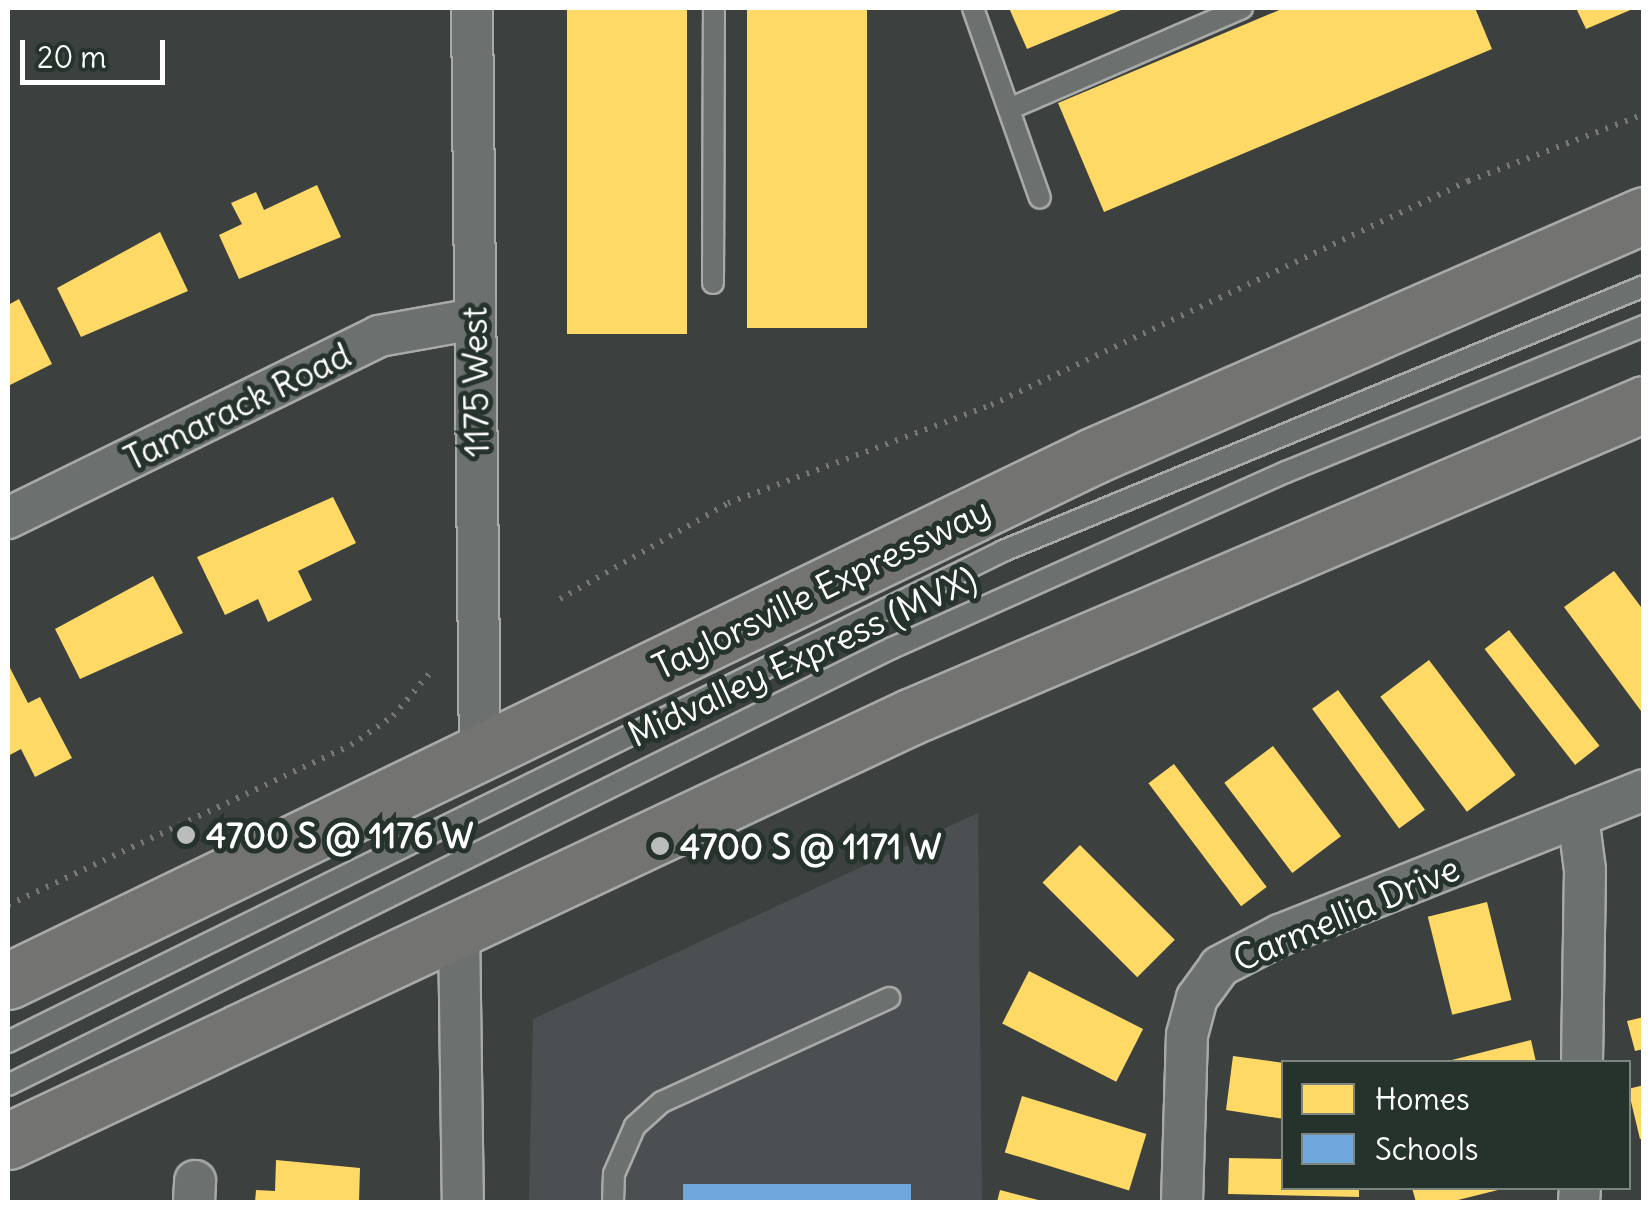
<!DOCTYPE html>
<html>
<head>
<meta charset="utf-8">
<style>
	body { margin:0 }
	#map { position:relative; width:1651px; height:1210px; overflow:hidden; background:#3c4140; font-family:Delius,sans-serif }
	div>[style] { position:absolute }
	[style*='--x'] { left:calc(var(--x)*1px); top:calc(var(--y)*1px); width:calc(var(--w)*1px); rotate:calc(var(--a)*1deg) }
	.built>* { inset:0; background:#4b4f51 }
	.homes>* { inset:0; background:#ffd966; transform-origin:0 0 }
	.schools>* { inset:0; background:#6fa8dc; transform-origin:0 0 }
	.path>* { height:6px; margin-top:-3px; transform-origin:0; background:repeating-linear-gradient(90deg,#767877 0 2.5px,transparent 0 10.5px) }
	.roads { filter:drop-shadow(2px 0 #a7aaa9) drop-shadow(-2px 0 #a7aaa9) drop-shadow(0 2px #a7aaa9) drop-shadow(0 -2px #a7aaa9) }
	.lane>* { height:20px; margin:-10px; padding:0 10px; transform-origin:10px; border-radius:10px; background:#6c706e }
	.street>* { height:40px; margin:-20px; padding:0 20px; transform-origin:20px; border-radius:20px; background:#6c706e }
	.primary>* { height:55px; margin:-27.5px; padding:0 27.5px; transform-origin:27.5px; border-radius:27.5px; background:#737472 }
	.dots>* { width:28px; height:28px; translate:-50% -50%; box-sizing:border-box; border:5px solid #26332d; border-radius:50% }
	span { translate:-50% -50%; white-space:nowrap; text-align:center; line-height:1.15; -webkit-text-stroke:10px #26332d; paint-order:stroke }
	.street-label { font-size:35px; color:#fff }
	.poi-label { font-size:35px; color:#fff; font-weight:700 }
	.left { translate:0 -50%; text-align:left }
	.frame { position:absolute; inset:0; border:10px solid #fff; pointer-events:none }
	.legend { position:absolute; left:1281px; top:1060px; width:350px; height:130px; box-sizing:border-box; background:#26332d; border:2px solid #7d8581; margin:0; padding:12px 18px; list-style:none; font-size:30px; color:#fff }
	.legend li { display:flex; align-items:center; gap:20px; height:50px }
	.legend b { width:50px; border:2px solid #7d8581 }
	.scale { position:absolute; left:20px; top:40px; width:145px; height:45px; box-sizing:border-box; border:5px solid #fff; border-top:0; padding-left:12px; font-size:30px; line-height:35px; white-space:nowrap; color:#fff; -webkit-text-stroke:8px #26332d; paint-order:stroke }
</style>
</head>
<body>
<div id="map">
	<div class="built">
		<i style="clip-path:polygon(978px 813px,982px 1202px,529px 1202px,533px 1019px)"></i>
	</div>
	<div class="homes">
		<i style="left:567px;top:8px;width:120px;height:326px"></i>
		<i style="left:747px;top:8px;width:120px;height:320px"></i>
		<i style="clip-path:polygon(1009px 8px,1126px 8px,1027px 49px)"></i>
		<i style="clip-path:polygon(1284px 8px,1475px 8px,1492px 49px,1104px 212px,1058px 103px)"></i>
		<i style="clip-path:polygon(1576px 8px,1635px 8px,1586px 29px)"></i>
		<i style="clip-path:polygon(317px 185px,341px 237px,239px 279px,219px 235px,242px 224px,231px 203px,256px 192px,264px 210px)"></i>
		<i style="clip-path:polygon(160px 232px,188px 291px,81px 337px,57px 288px)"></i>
		<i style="clip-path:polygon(19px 299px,52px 364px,8px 386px,8px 305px)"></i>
		<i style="clip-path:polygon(333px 497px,356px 543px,298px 571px,312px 600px,268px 622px,258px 599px,225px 615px,197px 557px)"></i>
		<i style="clip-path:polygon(1614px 571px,1644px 611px,1644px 715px,1564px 607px)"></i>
		<i style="clip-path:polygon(153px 576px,183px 633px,80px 679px,55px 629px)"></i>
		<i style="left:1509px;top:630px;width:147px;height:31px;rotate:52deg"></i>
		<i style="left:1429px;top:660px;width:144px;height:61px;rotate:53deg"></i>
		<i style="clip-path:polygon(8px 664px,28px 703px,40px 697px,72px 758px,35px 777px,21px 749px,8px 756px)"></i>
		<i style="left:1338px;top:690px;width:148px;height:32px;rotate:54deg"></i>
		<i style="left:1273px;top:746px;width:113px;height:61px;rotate:53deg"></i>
		<i style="left:1174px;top:764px;width:154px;height:32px;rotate:53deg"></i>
		<i style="left:1080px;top:845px;width:134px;height:53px;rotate:45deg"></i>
		<i style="left:1487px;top:902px;width:101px;height:61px;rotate:76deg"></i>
		<i style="left:1029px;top:971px;width:128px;height:59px;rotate:27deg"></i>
		<i style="clip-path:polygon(1644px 1017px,1644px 1049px,1635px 1051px,1627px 1021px)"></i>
		<i style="clip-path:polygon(1531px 1040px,1536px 1062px,1448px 1062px,1448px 1061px)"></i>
		<i style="clip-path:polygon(1233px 1056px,1284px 1063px,1284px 1119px,1226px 1110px)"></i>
		<i style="clip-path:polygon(1644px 1085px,1644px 1138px,1640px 1139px,1628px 1089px)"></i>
		<i style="left:1022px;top:1096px;width:130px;height:59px;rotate:17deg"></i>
		<i style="clip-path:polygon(1229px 1158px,1284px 1159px,1284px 1188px,1359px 1188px,1359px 1197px,1228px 1194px)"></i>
		<i style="clip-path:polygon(276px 1160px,360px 1168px,359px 1202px,255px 1202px,256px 1190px,275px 1191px)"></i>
		<i style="clip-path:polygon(1412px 1188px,1502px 1188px,1502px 1189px,1450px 1202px,1416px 1202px)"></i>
		<i style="clip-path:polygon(1000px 1190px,1042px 1201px,1042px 1202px,997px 1202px)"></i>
	</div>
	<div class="schools">
		<i style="left:683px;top:1184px;width:228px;height:18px"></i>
	</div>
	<div class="path">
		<i style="--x:560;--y:599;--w:193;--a:-29.7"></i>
		<i style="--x:728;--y:503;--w:281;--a:-20.4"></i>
		<i style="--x:991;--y:405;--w:527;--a:-25.15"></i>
		<i style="--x:1468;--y:181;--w:188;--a:-20.8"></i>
		<i style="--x:8;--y:905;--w:378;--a:-25"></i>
		<i style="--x:351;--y:745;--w:51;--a:-34.6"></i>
		<i style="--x:393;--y:716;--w:55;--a:-49.4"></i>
	</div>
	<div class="roads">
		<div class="lane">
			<i style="--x:973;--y:8;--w:201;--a:70.6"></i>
			<i style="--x:1009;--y:109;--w:254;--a:-23.4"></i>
			<i style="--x:713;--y:283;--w:275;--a:-89.8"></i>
			<i style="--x:8;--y:1042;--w:1110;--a:-26.26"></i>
			<i style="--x:1003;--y:551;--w:694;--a:-22.46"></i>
			<i style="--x:8;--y:1085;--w:986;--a:-26.31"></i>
			<i style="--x:892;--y:648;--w:432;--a:-24.1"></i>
			<i style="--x:1286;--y:472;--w:387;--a:-22.2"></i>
			<i style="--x:613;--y:1202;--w:28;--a:-88"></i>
			<i style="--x:614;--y:1174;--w:52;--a:-66.4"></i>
			<i style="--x:635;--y:1126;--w:36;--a:-42"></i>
			<i style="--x:662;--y:1102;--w:250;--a:-24.6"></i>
		</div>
		<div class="street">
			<i style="--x:472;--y:8;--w:748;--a:89.39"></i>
			<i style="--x:8;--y:518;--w:413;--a:-26.1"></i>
			<i style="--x:379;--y:336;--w:97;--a:-10.1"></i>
			<i style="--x:1578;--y:816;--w:54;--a:82.6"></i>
			<i style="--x:1585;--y:870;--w:192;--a:90.9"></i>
			<i style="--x:459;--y:927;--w:275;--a:89.2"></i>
			<i style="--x:194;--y:1202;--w:21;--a:-87"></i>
			<i style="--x:1182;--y:1202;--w:167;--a:-88.3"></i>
			<i style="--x:1187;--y:1035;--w:38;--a:-75"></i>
			<i style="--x:1197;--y:998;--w:39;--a:-54"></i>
			<i style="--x:1220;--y:966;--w:68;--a:-27.3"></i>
			<i style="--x:1280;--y:935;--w:392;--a:-21.7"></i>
			<i style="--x:1579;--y:1202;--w:14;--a:-86"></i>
		</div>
		<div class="primary">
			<i style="--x:8;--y:981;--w:1205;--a:-25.82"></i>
			<i style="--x:1093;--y:456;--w:601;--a:-23.62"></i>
			<i style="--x:8;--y:1141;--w:997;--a:-25.18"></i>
			<i style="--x:910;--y:717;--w:798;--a:-23.09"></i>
		</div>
	</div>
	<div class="dots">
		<i style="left:186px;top:835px;background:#bbbcbc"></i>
		<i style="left:660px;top:846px;background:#bbbcbc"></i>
	</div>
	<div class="street-label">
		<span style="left:475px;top:382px;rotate:-91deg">1175 West</span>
		<span style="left:237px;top:406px;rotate:-26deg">Tamarack Road</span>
		<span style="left:821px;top:588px;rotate:-26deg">Taylorsville Expressway</span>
		<span style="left:802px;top:656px;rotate:-25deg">Midvalley Express (MVX)</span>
		<span style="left:1346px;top:913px;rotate:-23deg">Carmellia Drive</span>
	</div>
	<div class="poi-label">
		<span class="left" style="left:206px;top:835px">4700 S @ 1176 W</span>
		<span class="left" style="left:680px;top:846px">4700 S @ 1171 W</span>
	</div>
	<div class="frame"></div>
	<ul class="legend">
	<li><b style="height:28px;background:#ffd966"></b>Homes</li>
	<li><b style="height:28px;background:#6fa8dc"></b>Schools</li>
	</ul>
	<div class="scale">20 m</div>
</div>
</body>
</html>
